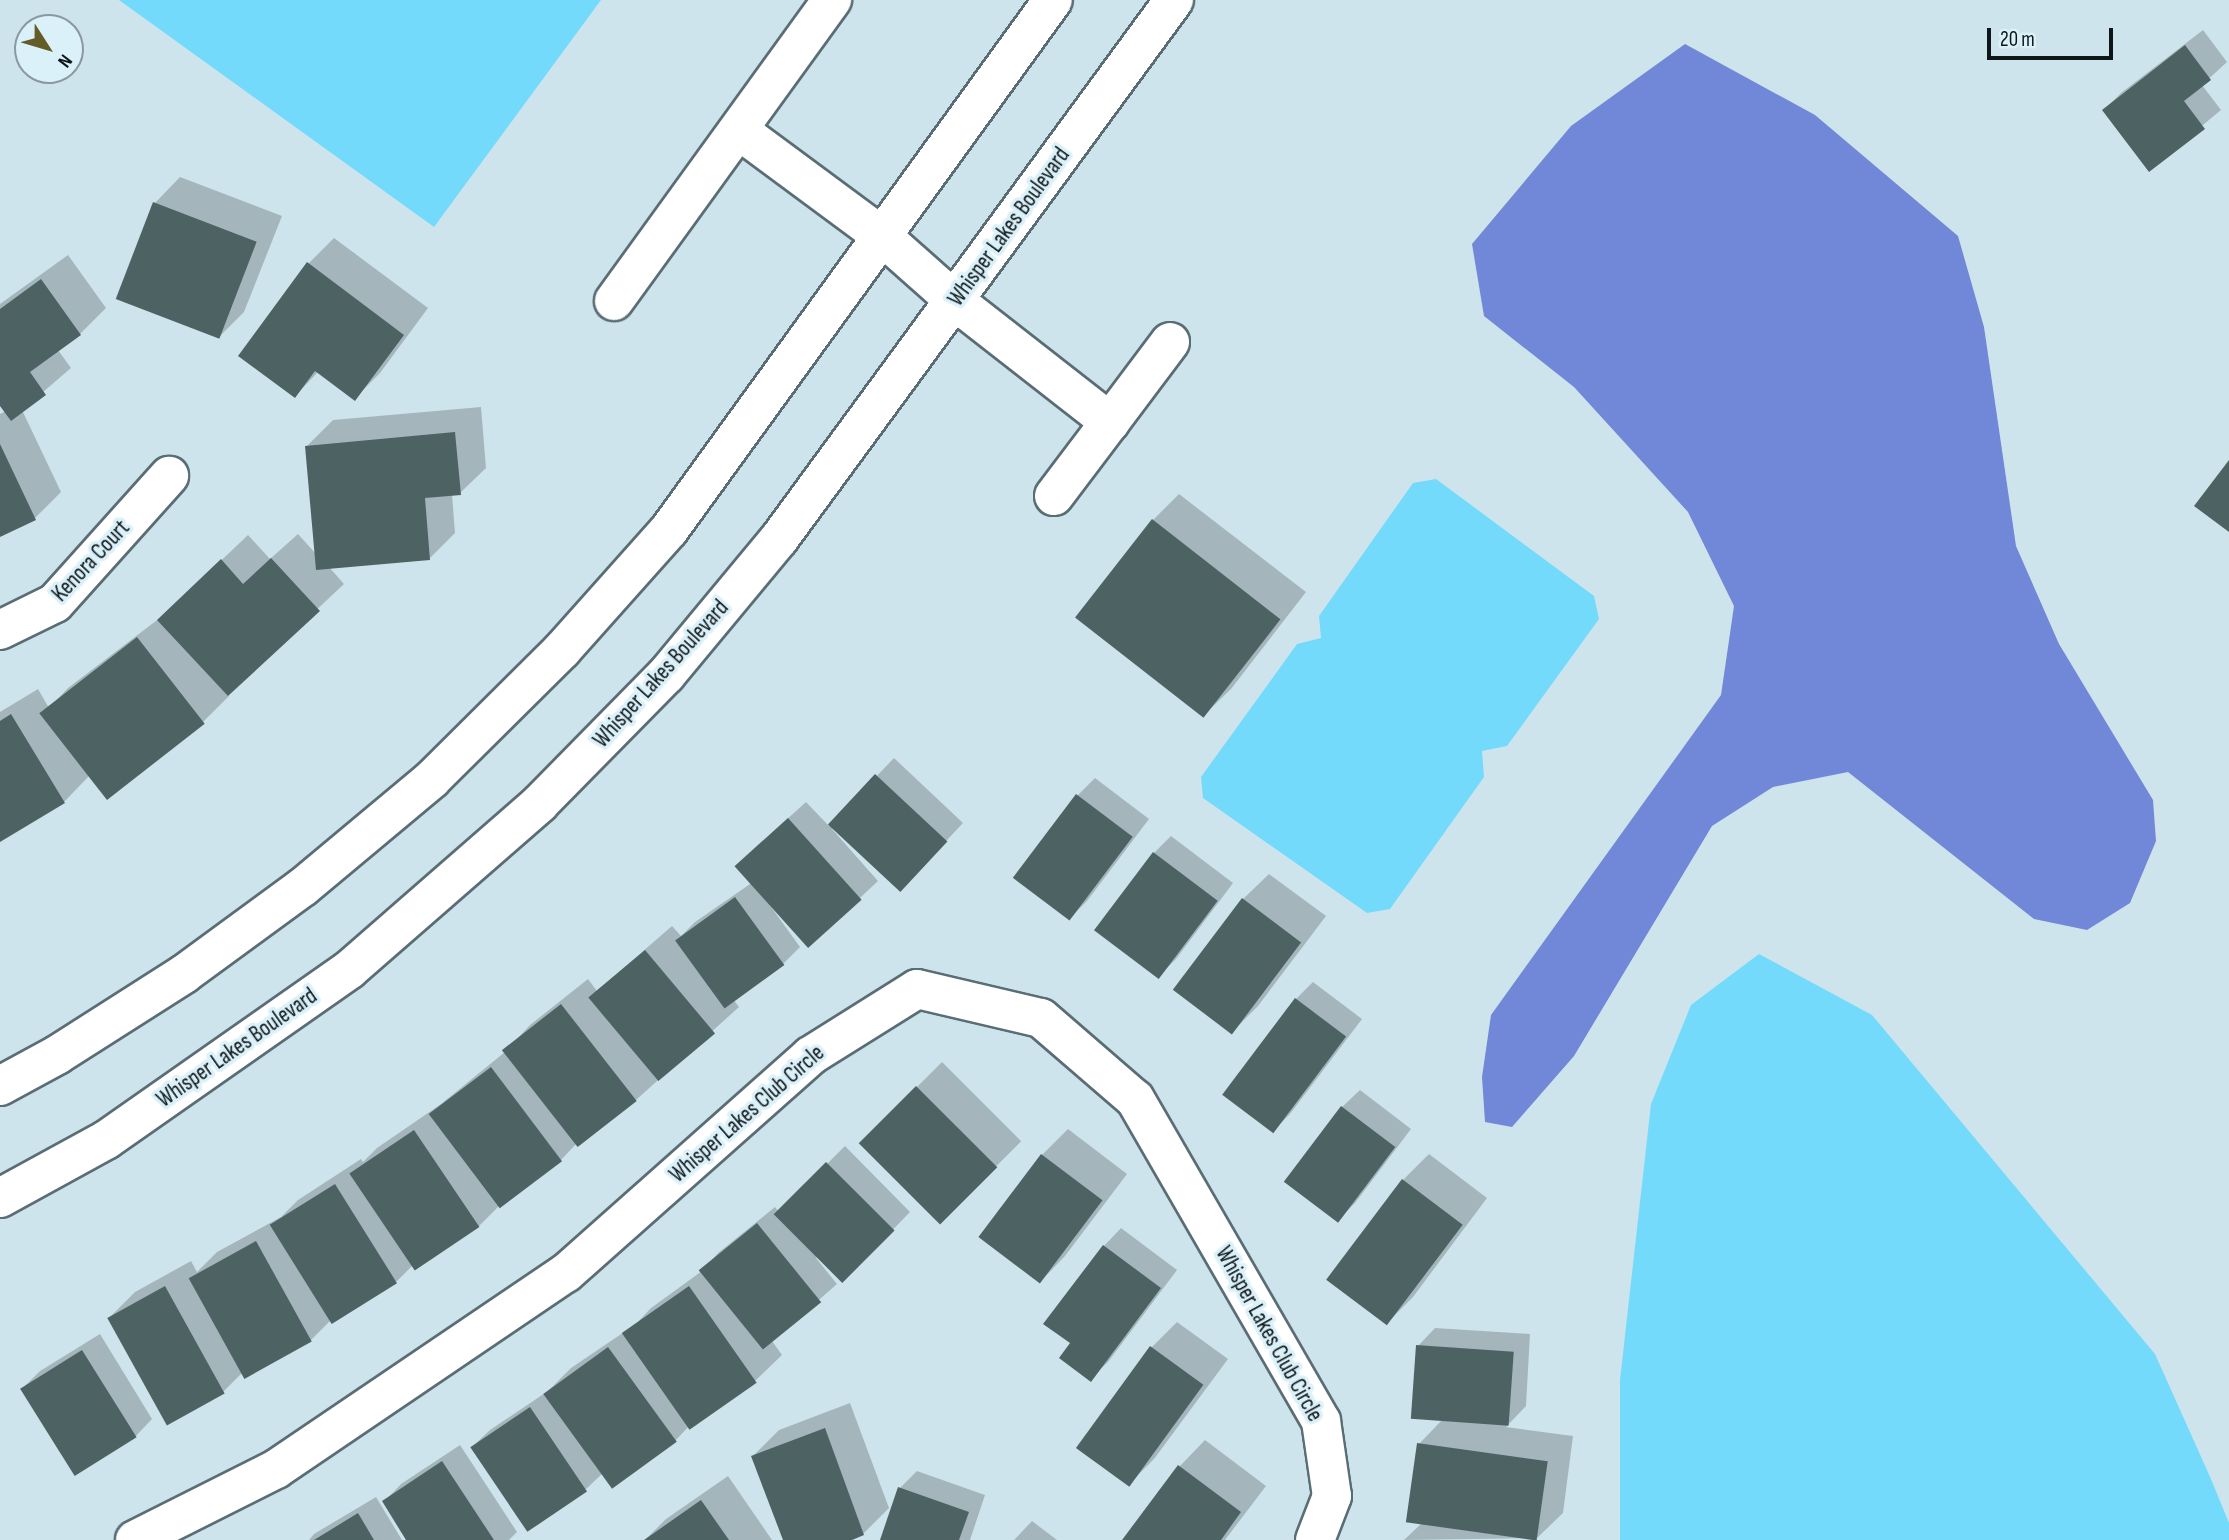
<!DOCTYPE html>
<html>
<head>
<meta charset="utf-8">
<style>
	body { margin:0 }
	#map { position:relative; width:2229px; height:1540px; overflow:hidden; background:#cee4ec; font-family:"Sofia Sans Condensed",sans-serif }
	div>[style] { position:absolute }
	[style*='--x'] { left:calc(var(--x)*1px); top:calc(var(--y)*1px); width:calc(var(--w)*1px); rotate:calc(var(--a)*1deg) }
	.green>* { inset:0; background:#73dafb }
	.water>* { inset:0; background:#7187d7 }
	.shadow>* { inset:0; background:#0003; transform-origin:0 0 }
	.building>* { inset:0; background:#4d6363; transform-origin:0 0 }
	.roads { filter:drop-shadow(2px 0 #5a6d75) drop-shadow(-2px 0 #5a6d75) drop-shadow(0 2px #5a6d75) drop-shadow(0 -2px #5a6d75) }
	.minor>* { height:38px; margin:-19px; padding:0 19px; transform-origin:19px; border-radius:19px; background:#fff }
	span { translate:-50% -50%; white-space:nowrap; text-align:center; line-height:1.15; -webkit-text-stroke:7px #dbf1f9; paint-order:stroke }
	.street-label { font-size:23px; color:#0e1619 }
	.north { position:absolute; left:14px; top:14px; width:70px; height:70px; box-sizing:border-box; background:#dbf1f9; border:2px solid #89999f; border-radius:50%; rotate:127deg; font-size:19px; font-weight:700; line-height:28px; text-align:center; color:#0e1619 }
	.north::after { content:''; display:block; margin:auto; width:24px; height:32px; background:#645b27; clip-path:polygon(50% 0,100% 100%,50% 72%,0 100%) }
	.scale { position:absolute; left:1987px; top:28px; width:126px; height:32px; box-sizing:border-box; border:4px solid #0e1619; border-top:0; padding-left:9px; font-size:21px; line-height:24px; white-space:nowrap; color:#0e1619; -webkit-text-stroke:5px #dbf1f9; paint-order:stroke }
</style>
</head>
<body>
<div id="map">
	<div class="green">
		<i style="clip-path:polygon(119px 0,601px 0,434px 227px)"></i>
		<i style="clip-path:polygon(1436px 479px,1594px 596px,1599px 619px,1507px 746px,1482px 751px,1484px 777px,1390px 909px,1367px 913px,1203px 798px,1201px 777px,1297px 644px,1321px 638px,1319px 616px,1413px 483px)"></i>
		<i style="clip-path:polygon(1759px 954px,1872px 1015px,2155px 1354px,2211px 1479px,2229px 1523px,2229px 1540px,1620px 1540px,1620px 1380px,1651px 1104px,1691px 1005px)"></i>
	</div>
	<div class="water">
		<i style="clip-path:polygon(1685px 44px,1815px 115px,1958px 236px,1984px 327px,2016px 546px,2059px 644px,2153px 800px,2156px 841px,2130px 903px,2087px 930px,2034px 919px,1848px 772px,1773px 787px,1712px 826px,1574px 1056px,1512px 1127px,1485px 1122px,1482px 1077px,1491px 1015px,1721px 695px,1734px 606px,1688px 512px,1574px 387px,1484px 316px,1472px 244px,1571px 126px)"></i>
	</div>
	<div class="shadow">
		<i style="clip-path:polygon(2203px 30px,2227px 62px,2202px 85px,2221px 110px,2150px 169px,2104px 110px,2121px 93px)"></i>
		<i style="clip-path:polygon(180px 177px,282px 216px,244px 312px,219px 337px,117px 298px,155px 203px)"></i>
		<i style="clip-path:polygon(334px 238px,428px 308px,380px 373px,354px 399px,318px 372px,295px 396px,308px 264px)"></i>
		<i style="clip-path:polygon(68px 255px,106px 308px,80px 334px,58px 350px,71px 368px,22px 410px,61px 492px,35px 518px,0 535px,0 414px,6px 411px,0 403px,0 304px)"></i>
		<i style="clip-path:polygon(481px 407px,486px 468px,460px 493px,452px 494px,455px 533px,429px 559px,329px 567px,344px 584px,227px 694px,229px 696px,203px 722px,90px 775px,64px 802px,0 840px,0 712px,38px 689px,49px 708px,68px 688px,165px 614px,248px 535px,270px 559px,298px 534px,316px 554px,307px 446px,333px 420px)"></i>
		<i style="clip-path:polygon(1179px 494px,1306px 592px,1231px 689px,1205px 714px,1153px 520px)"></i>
		<i style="clip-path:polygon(894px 758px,963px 823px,917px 872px,834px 827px,832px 829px,878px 881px,810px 945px,769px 904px,800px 947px,783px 964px,733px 999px,739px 1007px,636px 1100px,579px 1146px,577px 1143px,561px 1160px,500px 1205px,479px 1226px,413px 1265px,397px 1281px,334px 1322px,332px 1319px,310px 1341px,242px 1373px,223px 1392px,109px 1318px,135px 1292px,191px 1261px,197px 1272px,217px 1252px,281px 1217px,298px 1200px,361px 1159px,363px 1162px,377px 1148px,441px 1104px,505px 1052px,530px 1025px,588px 979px,597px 991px,672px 926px,681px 936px,695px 922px,753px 882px,755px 848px,806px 802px,829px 826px)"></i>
		<i style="clip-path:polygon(1095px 778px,1149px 819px,1087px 901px,1070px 918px,1078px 795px)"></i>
		<i style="clip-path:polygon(1171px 836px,1233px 883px,1176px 959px,1159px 976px,1154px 853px)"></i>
		<i style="clip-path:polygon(1269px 874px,1326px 916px,1258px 1006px,1232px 1032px,1243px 899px)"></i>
		<i style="clip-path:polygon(1313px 982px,1362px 1019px,1290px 1114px,1273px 1131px,1296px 999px)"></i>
		<i style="left:942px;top:1062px;width:112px;height:114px;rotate:45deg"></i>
		<i style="clip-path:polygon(1360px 1090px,1411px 1129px,1355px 1203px,1338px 1220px,1342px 1107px)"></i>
		<i style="clip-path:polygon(1068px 1129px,1127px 1174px,1065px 1256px,1040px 1282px,1042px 1155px)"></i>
		<i style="clip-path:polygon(845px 1146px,910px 1212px,843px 1281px,818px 1256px,816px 1258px,837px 1284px,772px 1341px,782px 1355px,756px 1380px,691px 1424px,675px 1441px,602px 1474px,585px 1490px,472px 1447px,490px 1430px,548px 1391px,571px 1368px,636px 1324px,651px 1308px,702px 1271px,718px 1253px,775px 1207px,779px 1212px)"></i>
		<i style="clip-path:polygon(1429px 1154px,1487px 1198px,1413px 1297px,1387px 1323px,1403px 1180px)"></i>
		<i style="clip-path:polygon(1121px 1228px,1177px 1270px,1108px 1362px,1090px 1379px,1072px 1343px,1046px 1323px,1104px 1246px)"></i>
		<i style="clip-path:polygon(1177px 1322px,1228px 1359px,1154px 1459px,1128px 1485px,1151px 1348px)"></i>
		<i style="clip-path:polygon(1435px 1328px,1530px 1334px,1526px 1406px,1506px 1427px,1573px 1436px,1563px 1513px,1537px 1538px,1404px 1540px,1422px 1523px,1419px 1444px,1443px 1419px,1418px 1346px)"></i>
		<i style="clip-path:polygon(100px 1334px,152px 1419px,135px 1437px,22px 1389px,40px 1371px)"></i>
		<i style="clip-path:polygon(850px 1403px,889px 1508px,863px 1534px,847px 1540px,784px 1540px,753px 1456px,779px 1430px)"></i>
		<i style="clip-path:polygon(1205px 1440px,1266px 1486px,1225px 1540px,1124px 1540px,1180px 1466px)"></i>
		<i style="clip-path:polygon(460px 1445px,517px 1532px,509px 1540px,408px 1540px,384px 1502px,401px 1484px)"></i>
		<i style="clip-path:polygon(917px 1471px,985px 1495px,970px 1540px,881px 1540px,900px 1488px)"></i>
		<i style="clip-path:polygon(728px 1476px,772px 1540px,645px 1540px,666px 1519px)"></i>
		<i style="clip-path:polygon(376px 1497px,402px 1540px,309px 1540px,314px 1534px)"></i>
		<i style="clip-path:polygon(1032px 1521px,1057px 1540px,1014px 1540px)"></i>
	</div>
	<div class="building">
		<i style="clip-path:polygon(2185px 45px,2211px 80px,2184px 101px,2205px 129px,2149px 172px,2102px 110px)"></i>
		<i style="left:153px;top:202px;width:111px;height:104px;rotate:21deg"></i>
		<i style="clip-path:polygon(307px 262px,404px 335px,355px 401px,315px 371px,295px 398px,238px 356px)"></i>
		<i style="clip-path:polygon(41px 279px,81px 335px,30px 372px,46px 395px,11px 421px,0 406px,0 309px)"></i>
		<i style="clip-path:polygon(455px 432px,461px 495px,425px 498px,430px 560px,316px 570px,305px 446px)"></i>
		<i style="clip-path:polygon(0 444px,36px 520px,0 537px)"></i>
		<i style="clip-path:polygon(2229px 460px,2229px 532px,2194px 506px)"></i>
		<i style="left:1152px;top:519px;width:163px;height:125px;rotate:38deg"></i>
		<i style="clip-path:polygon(271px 558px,320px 611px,228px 696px,157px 620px,221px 559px,243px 584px)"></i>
		<i style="left:137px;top:637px;width:110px;height:124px;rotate:52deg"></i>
		<i style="clip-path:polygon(11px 714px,65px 803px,0 842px,0 721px)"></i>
		<i style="left:875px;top:774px;width:99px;height:69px;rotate:43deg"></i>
		<i style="left:1076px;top:794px;width:71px;height:105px;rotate:37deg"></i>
		<i style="left:788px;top:818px;width:110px;height:72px;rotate:48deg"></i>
		<i style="left:1153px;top:852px;width:81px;height:98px;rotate:37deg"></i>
		<i style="left:735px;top:897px;width:84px;height:74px;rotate:54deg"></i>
		<i style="left:1242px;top:898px;width:74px;height:115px;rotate:37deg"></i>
		<i style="left:645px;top:950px;width:109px;height:74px;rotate:50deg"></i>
		<i style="left:1295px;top:998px;width:64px;height:121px;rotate:37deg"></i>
		<i style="left:561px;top:1004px;width:123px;height:75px;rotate:52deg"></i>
		<i style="left:491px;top:1067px;width:118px;height:78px;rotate:53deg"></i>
		<i style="left:916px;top:1086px;width:115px;height:81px;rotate:45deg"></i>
		<i style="left:1341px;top:1106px;width:68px;height:95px;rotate:37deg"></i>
		<i style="left:414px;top:1130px;width:117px;height:78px;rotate:56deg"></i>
		<i style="left:1041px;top:1154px;width:77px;height:104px;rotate:37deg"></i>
		<i style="left:826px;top:1162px;width:97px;height:74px;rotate:45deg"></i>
		<i style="left:1402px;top:1179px;width:76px;height:126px;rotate:37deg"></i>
		<i style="left:335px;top:1184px;width:117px;height:77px;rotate:58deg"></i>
		<i style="left:757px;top:1223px;width:102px;height:75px;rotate:51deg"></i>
		<i style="left:256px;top:1241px;width:115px;height:77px;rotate:61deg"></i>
		<i style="clip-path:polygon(1103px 1245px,1161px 1288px,1091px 1382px,1059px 1358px,1070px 1343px,1043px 1324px)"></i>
		<i style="left:165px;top:1286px;width:123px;height:66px;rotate:61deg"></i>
		<i style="left:689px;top:1286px;width:118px;height:82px;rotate:55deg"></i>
		<i style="left:1416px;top:1345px;width:98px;height:74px;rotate:4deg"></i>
		<i style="left:1150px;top:1346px;width:66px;height:126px;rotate:36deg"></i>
		<i style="left:608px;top:1347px;width:117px;height:80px;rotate:54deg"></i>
		<i style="left:82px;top:1350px;width:103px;height:73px;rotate:58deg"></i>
		<i style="left:530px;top:1407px;width:102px;height:72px;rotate:56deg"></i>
		<i style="clip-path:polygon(825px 1428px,864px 1535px,852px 1540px,783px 1540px,751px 1456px)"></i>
		<i style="left:1417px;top:1443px;width:132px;height:80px;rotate:8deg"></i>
		<i style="clip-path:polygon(442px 1461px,494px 1540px,406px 1540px,382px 1501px)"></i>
		<i style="clip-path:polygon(1178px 1465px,1241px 1512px,1221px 1540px,1122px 1540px)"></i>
		<i style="clip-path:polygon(898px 1487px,969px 1512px,959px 1540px,880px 1540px)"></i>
		<i style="clip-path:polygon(701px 1500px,729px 1540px,644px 1540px)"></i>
		<i style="clip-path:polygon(358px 1513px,374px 1540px,314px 1540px)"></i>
	</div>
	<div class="roads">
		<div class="minor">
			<i style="--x:740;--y:131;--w:178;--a:36.5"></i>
			<i style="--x:883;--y:237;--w:96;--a:41.6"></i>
			<i style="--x:955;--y:301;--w:197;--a:38"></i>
			<i style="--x:1110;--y:422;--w:100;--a:-53.1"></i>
			<i style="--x:614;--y:301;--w:372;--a:-54.1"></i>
			<i style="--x:1054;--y:496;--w:93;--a:-52.9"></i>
			<i style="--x:0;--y:630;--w:61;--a:-26.1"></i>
			<i style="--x:55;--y:603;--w:171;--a:-48.1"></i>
			<i style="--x:0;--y:1086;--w:65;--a:-28.5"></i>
			<i style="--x:57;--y:1055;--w:151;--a:-32.5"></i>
			<i style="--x:184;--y:974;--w:147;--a:-36.2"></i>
			<i style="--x:303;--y:887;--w:168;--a:-39.9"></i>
			<i style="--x:432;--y:779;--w:183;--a:-44.8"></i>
			<i style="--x:562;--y:650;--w:161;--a:-48.3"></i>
			<i style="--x:669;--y:530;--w:654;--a:-54.08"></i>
			<i style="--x:0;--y:1198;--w:121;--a:-28.7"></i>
			<i style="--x:106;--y:1140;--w:298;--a:-35"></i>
			<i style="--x:350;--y:969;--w:252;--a:-41.1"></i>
			<i style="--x:540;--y:803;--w:180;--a:-45.5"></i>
			<i style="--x:666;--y:675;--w:177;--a:-50.3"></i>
			<i style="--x:779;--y:539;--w:668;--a:-53.76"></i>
			<i style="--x:135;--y:1540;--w:158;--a:-26.7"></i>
			<i style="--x:276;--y:1469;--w:350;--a:-34.1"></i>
			<i style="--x:566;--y:1273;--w:327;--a:-41.6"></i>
			<i style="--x:810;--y:1056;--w:126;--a:-32.1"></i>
			<i style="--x:917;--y:989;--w:127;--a:13.2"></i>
			<i style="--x:1041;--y:1018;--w:124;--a:40.8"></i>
			<i style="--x:1135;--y:1099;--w:372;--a:60"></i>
			<i style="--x:1321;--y:1421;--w:76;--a:81.7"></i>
			<i style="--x:1332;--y:1496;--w:47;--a:111.1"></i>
		</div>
	</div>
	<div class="street-label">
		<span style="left:1009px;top:227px;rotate:-54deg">Whisper Lakes Boulevard</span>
		<span style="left:91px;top:561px;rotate:-47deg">Kenora Court</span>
		<span style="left:661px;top:674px;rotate:-48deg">Whisper Lakes Boulevard</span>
		<span style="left:237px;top:1048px;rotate:-35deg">Whisper Lakes Boulevard</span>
		<span style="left:747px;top:1114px;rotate:-41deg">Whisper Lakes Club Circle</span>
		<span style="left:1269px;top:1334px;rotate:61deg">Whisper Lakes Club Circle</span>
	</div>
	<div class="north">N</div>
	<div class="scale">20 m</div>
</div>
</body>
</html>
